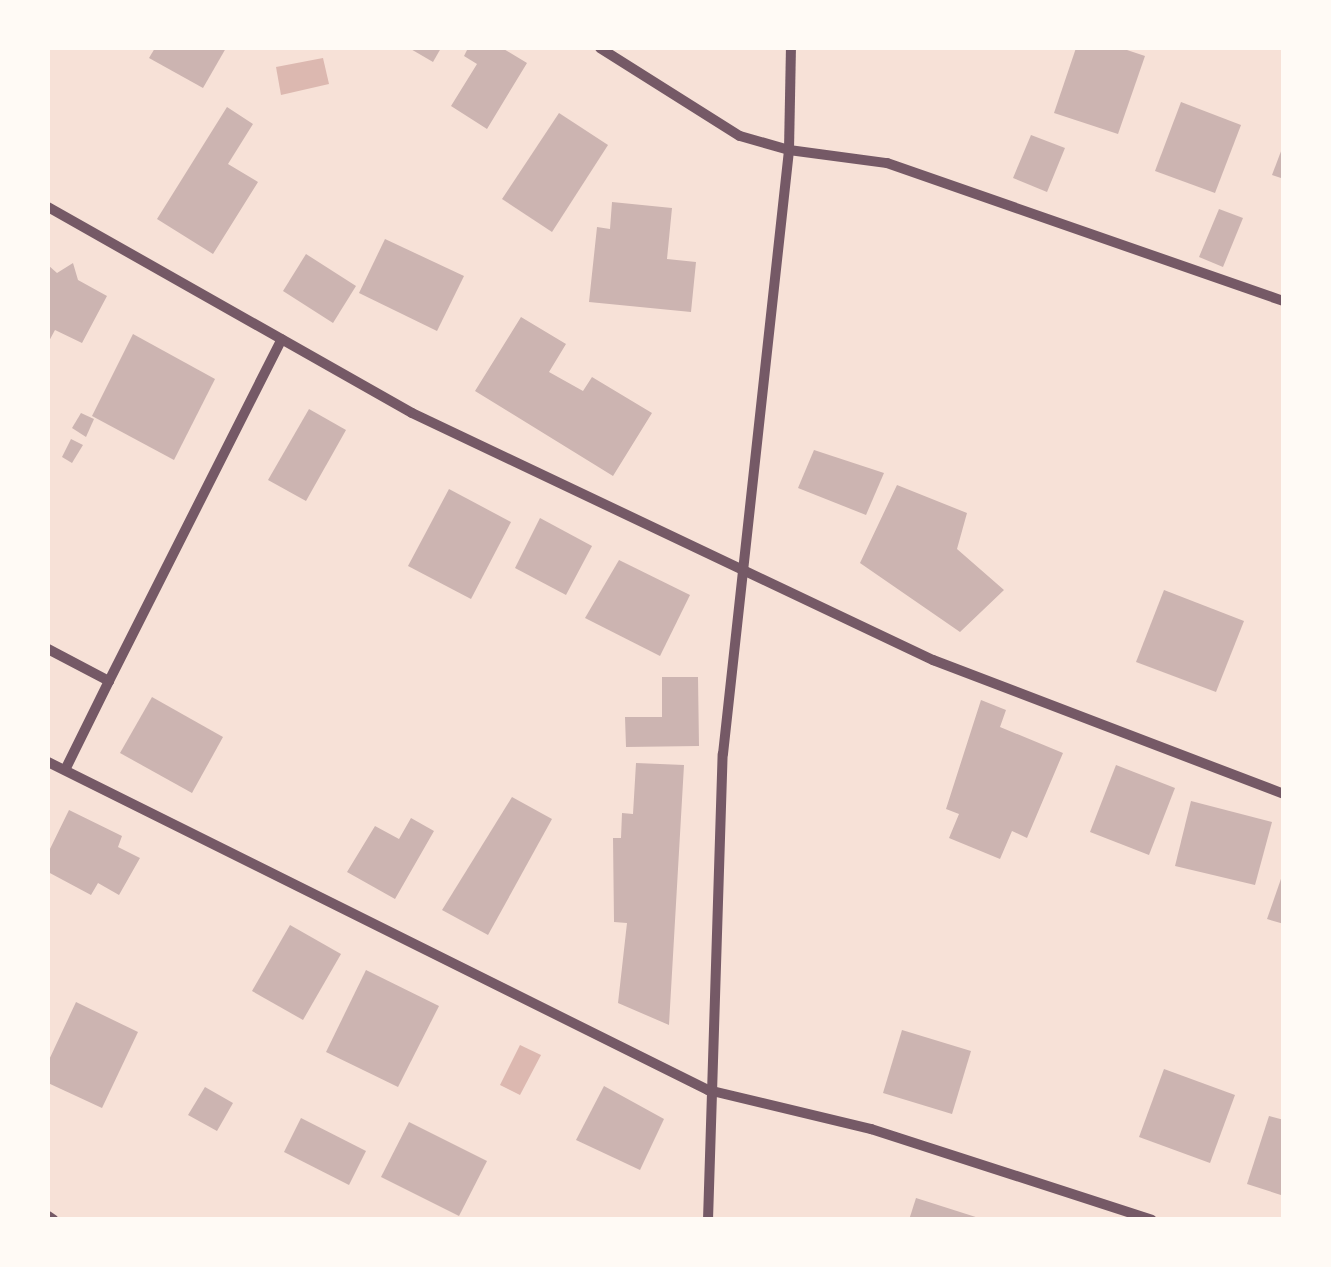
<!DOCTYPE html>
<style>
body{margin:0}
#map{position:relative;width:1331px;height:1267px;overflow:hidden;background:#f7e1d7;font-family:"Alegreya Sans",sans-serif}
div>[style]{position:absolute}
.water>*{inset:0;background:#dcb8b0}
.building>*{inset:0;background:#ccb4b1}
.minor>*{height:10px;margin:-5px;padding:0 5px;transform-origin:5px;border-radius:5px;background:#755966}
span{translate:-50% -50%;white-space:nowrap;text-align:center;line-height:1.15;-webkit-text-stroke:10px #fffaf5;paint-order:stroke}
.frame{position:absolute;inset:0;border:50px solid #fffaf5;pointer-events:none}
</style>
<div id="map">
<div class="water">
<div style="clip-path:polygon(323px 58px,329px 84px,281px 95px,276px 67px)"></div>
<div style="clip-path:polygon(520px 1045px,541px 1055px,520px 1095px,500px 1085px)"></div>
</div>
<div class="building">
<div style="clip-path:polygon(155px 48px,226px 48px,203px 88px,149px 58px)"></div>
<div style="clip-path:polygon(409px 48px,441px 48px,433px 62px)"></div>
<div style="clip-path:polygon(468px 48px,502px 48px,527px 63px,487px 129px,451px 106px,477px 64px,464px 56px)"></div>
<div style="clip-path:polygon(1076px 48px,1121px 48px,1145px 56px,1118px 134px,1054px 113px)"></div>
<div style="clip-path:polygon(1181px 102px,1241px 125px,1215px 193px,1155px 171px)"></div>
<div style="clip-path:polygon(227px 107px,253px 124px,228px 164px,258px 182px,213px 254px,157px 219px)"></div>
<div style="clip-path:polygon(559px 113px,608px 145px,552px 232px,502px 199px)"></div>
<div style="clip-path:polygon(1031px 135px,1065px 148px,1047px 192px,1013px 178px)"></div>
<div style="clip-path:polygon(1283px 146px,1284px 147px,1284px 179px,1272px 175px)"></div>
<div style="clip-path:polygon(612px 202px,672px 208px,667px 259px,696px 262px,691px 312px,589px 302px,597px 227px,610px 229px)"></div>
<div style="clip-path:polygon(1219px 209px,1243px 218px,1223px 267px,1199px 257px)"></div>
<div style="clip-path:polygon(385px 239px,464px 276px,437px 331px,359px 293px)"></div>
<div style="clip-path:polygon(306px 254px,356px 286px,333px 323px,283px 291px)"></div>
<div style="clip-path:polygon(73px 263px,78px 280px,107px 296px,82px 343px,55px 330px,48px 343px,48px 265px,57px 273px)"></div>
<div style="clip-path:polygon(521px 317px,566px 344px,549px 372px,583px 391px,592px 377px,652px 413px,613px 476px,475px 391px)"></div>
<div style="clip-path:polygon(133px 334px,215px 379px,174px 460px,92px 416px)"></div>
<div style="clip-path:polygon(309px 409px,346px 430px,306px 501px,268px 480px)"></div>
<div style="clip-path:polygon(81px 413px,94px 419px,86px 437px,72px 428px)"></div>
<div style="clip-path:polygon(71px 439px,83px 445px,72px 463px,62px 457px)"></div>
<div style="clip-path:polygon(814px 450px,884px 473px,866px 515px,798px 488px)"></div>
<div style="clip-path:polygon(897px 485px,967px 513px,957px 549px,1004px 590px,960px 632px,860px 563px)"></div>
<div style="clip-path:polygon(449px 489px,511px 522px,471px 599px,408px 566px)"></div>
<div style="clip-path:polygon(540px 518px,592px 546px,566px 595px,515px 568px)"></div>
<div style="clip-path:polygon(619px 560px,690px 595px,660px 656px,585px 618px)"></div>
<div style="clip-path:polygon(1164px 590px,1244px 621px,1216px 692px,1136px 662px)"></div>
<div style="clip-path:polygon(662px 677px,698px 677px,699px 746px,626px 747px,625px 717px,662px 717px)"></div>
<div style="clip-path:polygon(152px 697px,223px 737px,192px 793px,120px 753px)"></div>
<div style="clip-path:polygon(981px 700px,1006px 710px,1000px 727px,1063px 753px,1027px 838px,1012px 831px,1000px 859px,949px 838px,959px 814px,946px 809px)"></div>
<div style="clip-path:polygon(636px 763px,684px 765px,669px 1025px,618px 1003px,627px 923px,614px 922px,613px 838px,621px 838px,622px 813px,633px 814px)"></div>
<div style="clip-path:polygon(1116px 765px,1175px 788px,1149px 855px,1090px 832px)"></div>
<div style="clip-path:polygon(512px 797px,552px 819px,488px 935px,442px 910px)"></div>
<div style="clip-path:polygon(1191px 801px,1272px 822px,1255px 885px,1175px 866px)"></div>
<div style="clip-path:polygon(69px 810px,122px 836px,118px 847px,140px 858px,119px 895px,98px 883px,91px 895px,48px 872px,48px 853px)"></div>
<div style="clip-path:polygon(411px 818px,434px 831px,395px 899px,347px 872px,375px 826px,399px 839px)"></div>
<div style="clip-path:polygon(1283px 873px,1284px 873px,1284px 924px,1267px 919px)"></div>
<div style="clip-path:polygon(290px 925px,341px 954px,303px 1020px,252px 991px)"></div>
<div style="clip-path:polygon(366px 970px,439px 1006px,398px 1087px,326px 1052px)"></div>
<div style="clip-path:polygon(76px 1002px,138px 1032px,102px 1108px,48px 1083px,48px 1062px)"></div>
<div style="clip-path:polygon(902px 1030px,971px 1051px,952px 1114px,883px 1093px)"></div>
<div style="clip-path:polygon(1164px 1069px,1235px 1095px,1210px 1163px,1139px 1137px)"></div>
<div style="clip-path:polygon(604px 1086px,664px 1119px,640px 1170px,576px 1140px)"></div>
<div style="clip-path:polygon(205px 1087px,233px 1103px,217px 1131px,188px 1115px)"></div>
<div style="clip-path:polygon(1269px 1116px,1284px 1120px,1284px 1196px,1247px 1184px)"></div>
<div style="clip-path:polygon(301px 1118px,366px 1151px,349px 1185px,284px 1152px)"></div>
<div style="clip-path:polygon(409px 1122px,487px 1161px,459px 1216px,381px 1177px)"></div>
<div style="clip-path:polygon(916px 1198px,982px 1219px,982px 1220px,909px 1220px)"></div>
</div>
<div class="minor">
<div style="left:600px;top:48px;width:165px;rotate:32.2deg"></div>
<div style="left:740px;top:136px;width:51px;rotate:15.9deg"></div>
<div style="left:789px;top:150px;width:99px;rotate:7.6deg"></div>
<div style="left:887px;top:163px;width:420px;rotate:19.2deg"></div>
<div style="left:48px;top:207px;width:418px;rotate:29.5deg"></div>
<div style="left:412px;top:413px;width:577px;rotate:25.37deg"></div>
<div style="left:933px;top:660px;width:376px;rotate:20.9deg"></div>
<div style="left:48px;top:649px;width:69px;rotate:27.7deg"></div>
<div style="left:109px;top:681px;width:99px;rotate:116.3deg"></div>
<div style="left:109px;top:681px;width:383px;rotate:-63.2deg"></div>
<div style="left:48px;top:762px;width:737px;rotate:26.43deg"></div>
<div style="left:708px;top:1090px;width:168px;rotate:13.5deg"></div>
<div style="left:871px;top:1129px;width:295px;rotate:17.9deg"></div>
<div style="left:48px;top:1216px;width:7px;rotate:34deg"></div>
<div style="left:708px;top:1220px;width:466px;rotate:-88.2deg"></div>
<div style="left:723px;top:754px;width:608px;rotate:-83.76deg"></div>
<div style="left:789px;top:150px;width:102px;rotate:-88.9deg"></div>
</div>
<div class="frame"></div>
</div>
